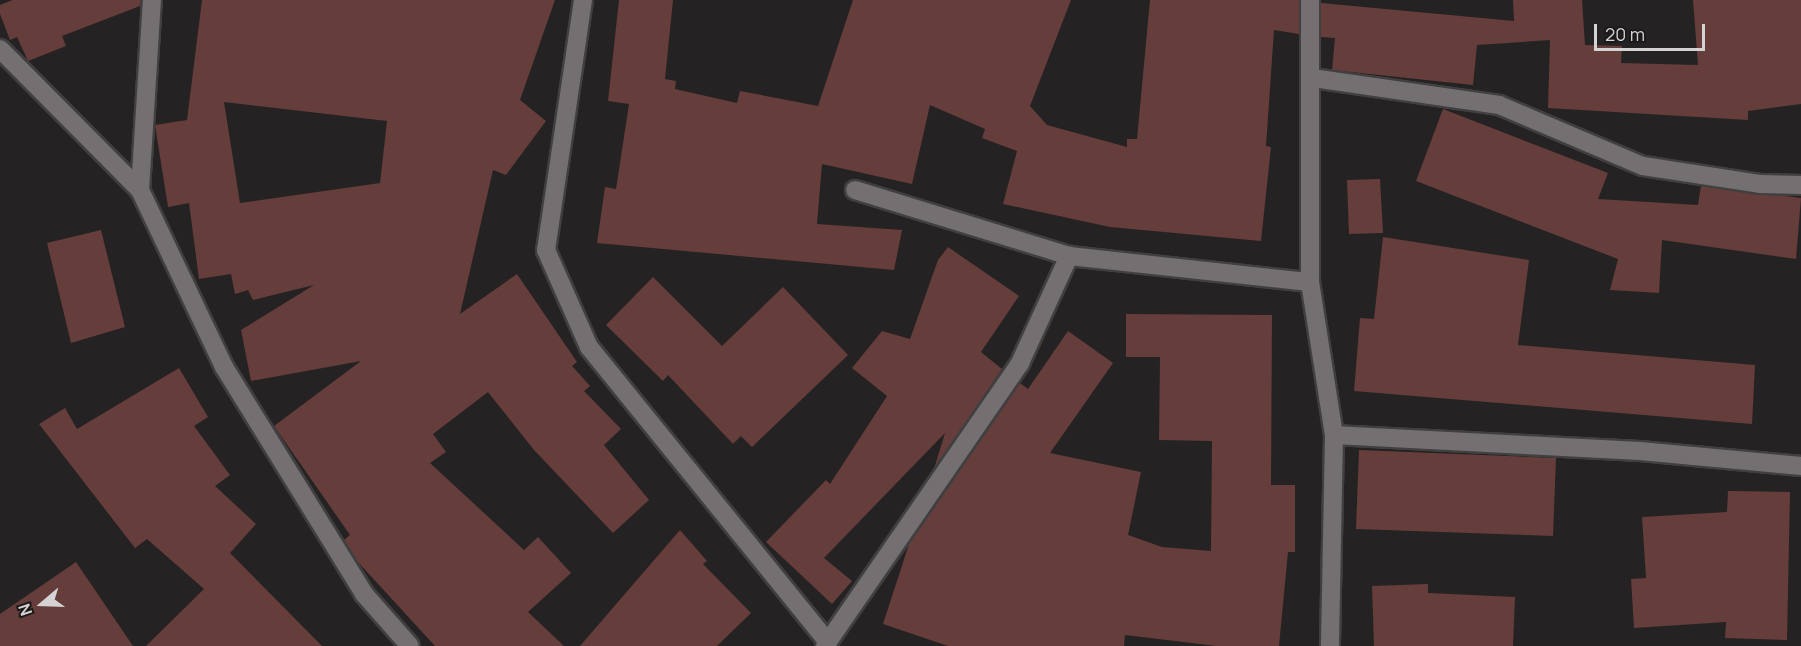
<!DOCTYPE html>
<style>
body{margin:0}
#map{position:relative;width:1801px;height:646px;overflow:hidden;background:#252223;font-family:Manrope,sans-serif}
div>[style]{position:absolute}
.building>*{inset:0;background:#653d3a}
.roads{filter:drop-shadow(2px 0 #413f40) drop-shadow(-2px 0 #413f40) drop-shadow(0 2px #413f40) drop-shadow(0 -2px #413f40)}
.street>*{height:18px;margin:-9px;padding:0 9px;transform-origin:9px;border-radius:9px;background:#747072}
span{translate:-50% -50%;white-space:nowrap;text-align:center;line-height:1.15;-webkit-text-stroke:4.5px #1c191a;paint-order:stroke}
.north{position:absolute;left:12px;top:574px;width:60px;height:60px;-webkit-text-stroke:4px #1c191a;paint-order:stroke;rotate:251deg;font-size:16px;font-weight:700;line-height:24px;text-align:center;color:#d4d2d3}
.north::after{content:'';display:block;margin:auto;width:21px;height:27px;background:#d4d2d3;clip-path:polygon(50% 0,100% 100%,50% 72%,0 100%)}
.scale{position:absolute;left:1594px;top:24px;width:111px;height:27px;box-sizing:border-box;border:3px solid #d4d2d3;border-top:0;padding-left:8px;font-size:18px;line-height:21px;white-space:nowrap;color:#d4d2d3;-webkit-text-stroke:4px #1c191a;paint-order:stroke}
</style>
<div id="map">
<div class="building">
<div style="clip-path:polygon(13px 0,141px 0,140px 6px,62px 36px,66px 46px,28px 61px,17px 37px,10px 40px,0 14px,0 5px)"></div>
<div style="clip-path:polygon(evenodd,202px 0,555px 0,520px 100px,546px 121px,506px 175px,493px 170px,460px 314px,517px 274px,577px 362px,572px 366px,590px 386px,584px 391px,621px 429px,604px 445px,649px 500px,613px 533px,534px 450px,488px 392px,433px 434px,446px 452px,430px 463px,524px 550px,538px 537px,571px 573px,528px 612px,564px 646px,435px 646px,357px 561px,344px 540px,350px 535px,274px 426px,361px 361px,251px 381px,241px 330px,314px 285px,253px 300px,248px 290px,235px 294px,231px 274px,199px 279px,189px 203px,168px 207px,155px 125px,187px 120px,202px 0,224px 102px,387px 121px,380px 183px,240px 203px,224px 102px)"></div>
<div style="clip-path:polygon(619px 0,673px 0,665px 79px,676px 81px,675px 89px,737px 103px,740px 91px,818px 106px,853px 0,1071px 0,1030px 106px,1047px 125px,1127px 147px,1127px 139px,1137px 139px,1150px 0,1299px 0,1299px 34px,1274px 30px,1266px 146px,1271px 147px,1261px 241px,1110px 227px,1003px 204px,1017px 151px,982px 138px,985px 129px,930px 105px,912px 184px,822px 164px,817px 224px,902px 230px,894px 270px,597px 243px,605px 187px,616px 189px,629px 104px,608px 101px)"></div>
<div style="clip-path:polygon(1513px 0,1582px 0,1585px 45px,1622px 46px,1621px 63px,1698px 65px,1693px 0,1801px 0,1801px 104px,1748px 111px,1748px 120px,1548px 108px,1550px 40px,1477px 45px,1473px 85px,1332px 70px,1335px 38px,1321px 37px,1321px 3px,1514px 21px)"></div>
<div style="clip-path:polygon(1443px 109px,1608px 173px,1598px 199px,1698px 205px,1701px 186px,1801px 198px,1796px 259px,1662px 240px,1659px 293px,1610px 290px,1618px 259px,1416px 181px)"></div>
<div style="clip-path:polygon(1380px 179px,1383px 233px,1349px 234px,1347px 180px)"></div>
<div style="clip-path:polygon(101px 230px,125px 327px,71px 343px,47px 243px)"></div>
<div style="clip-path:polygon(1383px 237px,1529px 260px,1518px 345px,1755px 365px,1752px 424px,1354px 391px,1360px 318px,1374px 319px)"></div>
<div style="clip-path:polygon(948px 247px,1019px 296px,981px 352px,1002px 369px,934px 469px,945px 433px,824px 558px,852px 581px,832px 604px,766px 542px,826px 480px,830px 484px,887px 396px,852px 368px,882px 331px,910px 339px,938px 260px)"></div>
<div style="clip-path:polygon(653px 277px,722px 346px,783px 287px,848px 355px,752px 447px,741px 436px,733px 444px,668px 375px,663px 381px,606px 325px)"></div>
<div style="clip-path:polygon(1126px 314px,1272px 315px,1271px 485px,1295px 485px,1295px 552px,1288px 552px,1279px 646px,1217px 646px,1125px 635px,1124px 646px,948px 646px,883px 624px,909px 544px,1020px 383px,1028px 389px,1068px 331px,1113px 363px,1050px 453px,1141px 472px,1128px 535px,1162px 547px,1211px 551px,1212px 441px,1159px 440px,1160px 357px,1126px 357px)"></div>
<div style="clip-path:polygon(179px 368px,208px 417px,194px 426px,230px 475px,215px 486px,256px 524px,230px 553px,322px 646px,146px 646px,204px 589px,147px 539px,135px 548px,39px 424px,65px 408px,77px 429px)"></div>
<div style="clip-path:polygon(1359px 450px,1556px 458px,1553px 536px,1356px 529px)"></div>
<div style="clip-path:polygon(1728px 491px,1790px 492px,1787px 640px,1725px 638px,1726px 622px,1634px 628px,1631px 579px,1646px 578px,1642px 517px,1727px 512px)"></div>
<div style="clip-path:polygon(680px 530px,707px 561px,703px 564px,751px 613px,717px 646px,580px 646px)"></div>
<div style="clip-path:polygon(76px 562px,133px 646px,0 646px,0 614px)"></div>
<div style="clip-path:polygon(1428px 584px,1428px 593px,1515px 597px,1513px 646px,1374px 646px,1372px 586px)"></div>
</div>
<div class="roads">
<div class="street">
<div style="left:583px;top:0;width:253px;rotate:98.4deg"></div>
<div style="left:546px;top:250px;width:106px;rotate:66.1deg"></div>
<div style="left:589px;top:347px;width:380px;rotate:51deg"></div>
<div style="left:1310px;top:0;width:282px;rotate:90deg"></div>
<div style="left:1310px;top:282px;width:155px;rotate:81.1deg"></div>
<div style="left:1334px;top:435px;width:211px;rotate:91.1deg"></div>
<div style="left:0;top:49px;width:199px;rotate:45.2deg"></div>
<div style="left:140px;top:190px;width:196px;rotate:64.6deg"></div>
<div style="left:224px;top:367px;width:267px;rotate:58.3deg"></div>
<div style="left:364px;top:594px;width:69px;rotate:48.5deg"></div>
<div style="left:1312px;top:78px;width:189px;rotate:8.2deg"></div>
<div style="left:1499px;top:105px;width:156px;rotate:23deg"></div>
<div style="left:1643px;top:166px;width:118px;rotate:8.7deg"></div>
<div style="left:1760px;top:184px;width:41px;rotate:1.4deg"></div>
<div style="left:140px;top:190px;width:190px;rotate:-86.4deg"></div>
<div style="left:855px;top:190px;width:224px;rotate:17.1deg"></div>
<div style="left:1334px;top:435px;width:306px;rotate:3deg"></div>
<div style="left:1640px;top:451px;width:162px;rotate:5.3deg"></div>
<div style="left:825px;top:646px;width:344px;rotate:-55.4deg"></div>
<div style="left:1020px;top:363px;width:118px;rotate:-65.4deg"></div>
<div style="left:1069px;top:256px;width:242px;rotate:6.2deg"></div>
</div>
</div>
<div class="north">N</div>
<div class="scale">20 m</div>
</div>
